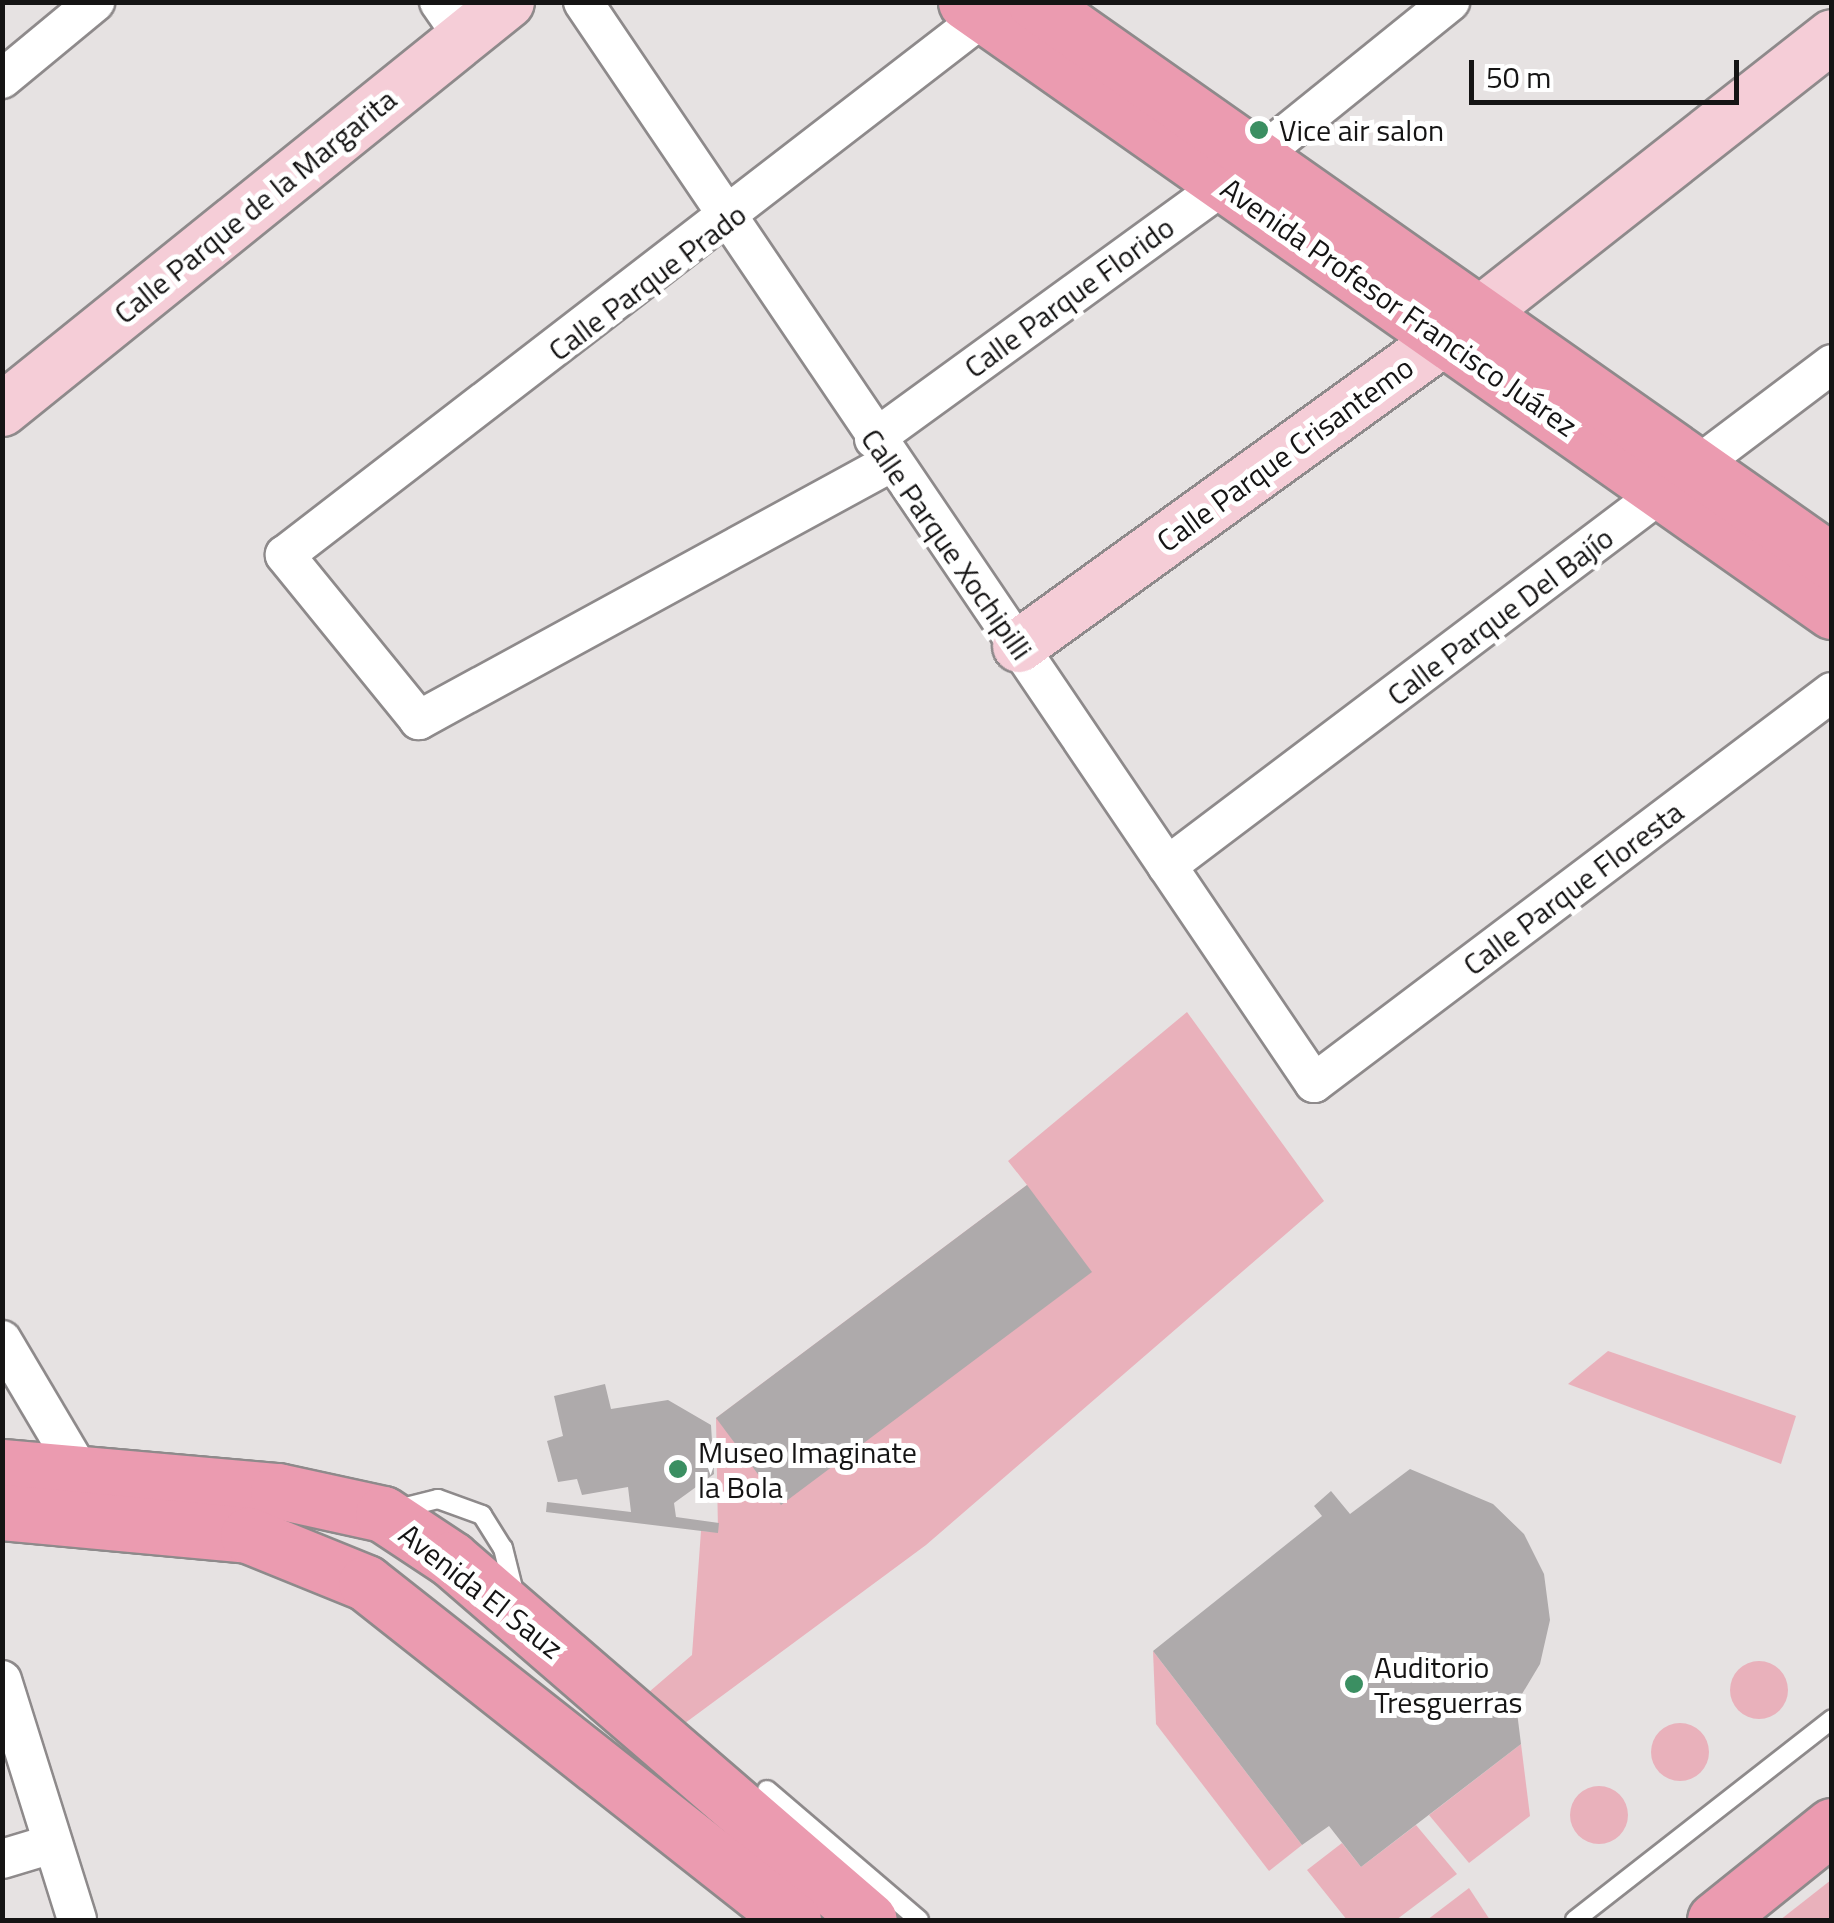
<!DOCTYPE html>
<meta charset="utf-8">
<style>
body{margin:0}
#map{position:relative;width:1834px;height:1923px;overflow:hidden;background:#e6e2e2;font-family:"Titillium Web",sans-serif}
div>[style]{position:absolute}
.green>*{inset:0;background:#e9b1bb}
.round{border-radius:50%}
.building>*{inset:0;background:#aeaaab}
.roads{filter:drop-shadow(2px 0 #8e8a8b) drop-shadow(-2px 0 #8e8a8b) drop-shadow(0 2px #8e8a8b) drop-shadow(0 -2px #8e8a8b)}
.service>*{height:18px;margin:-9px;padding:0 9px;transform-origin:9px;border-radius:9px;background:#fff}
.minor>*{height:38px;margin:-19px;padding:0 19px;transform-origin:19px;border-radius:19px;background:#fff}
.secondary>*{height:52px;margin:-26px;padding:0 26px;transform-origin:26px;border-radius:26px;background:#f5cdd7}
.primary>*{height:55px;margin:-27.5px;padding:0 27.5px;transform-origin:27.5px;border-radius:27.5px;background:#eb9bb0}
.dots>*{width:28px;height:28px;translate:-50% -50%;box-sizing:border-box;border:5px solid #fff;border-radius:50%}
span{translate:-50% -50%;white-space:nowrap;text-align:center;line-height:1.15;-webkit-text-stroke:10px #fff;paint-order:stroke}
.poi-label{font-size:30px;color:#151414}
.left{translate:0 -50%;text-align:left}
.street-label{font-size:30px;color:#151414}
.frame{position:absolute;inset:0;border:5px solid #151414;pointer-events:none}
.scale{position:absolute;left:1469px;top:60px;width:270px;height:45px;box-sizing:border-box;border:5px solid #151414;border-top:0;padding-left:12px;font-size:30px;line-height:35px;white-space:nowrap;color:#151414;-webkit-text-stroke:8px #fff;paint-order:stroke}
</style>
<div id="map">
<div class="green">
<div style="clip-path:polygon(1187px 1012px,1324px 1201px,926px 1545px,677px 1729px,642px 1698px,692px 1655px,701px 1531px,718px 1532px,716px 1418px,1027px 1185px,1008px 1161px)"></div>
<div style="clip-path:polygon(1608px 1351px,1796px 1416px,1781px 1464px,1568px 1384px)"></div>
<div style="clip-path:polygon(1153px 1651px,1302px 1845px,1269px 1871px,1156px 1724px)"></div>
<div class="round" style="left:1730px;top:1661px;width:58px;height:58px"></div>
<div class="round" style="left:1651px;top:1723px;width:58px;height:58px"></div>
<div style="clip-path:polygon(1521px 1744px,1530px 1816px,1469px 1863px,1429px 1815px)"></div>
<div class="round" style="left:1570px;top:1786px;width:58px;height:58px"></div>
<div style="clip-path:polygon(1416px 1825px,1457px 1874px,1396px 1920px,1347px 1920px,1307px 1870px,1342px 1843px,1361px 1867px)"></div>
<div style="clip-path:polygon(1831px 1880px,1831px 1920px,1780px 1920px)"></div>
<div style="clip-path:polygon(1469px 1888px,1490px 1920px,1427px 1920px)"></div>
</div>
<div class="building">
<div style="clip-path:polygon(1027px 1185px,1092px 1272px,781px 1505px,716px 1418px)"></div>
<div style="clip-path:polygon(605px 1384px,611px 1409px,668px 1400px,711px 1425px,714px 1474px,674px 1503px,676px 1517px,719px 1523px,718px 1533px,546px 1512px,547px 1502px,631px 1512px,628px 1487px,582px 1495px,577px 1479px,558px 1482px,547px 1441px,563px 1436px,554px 1396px)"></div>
<div style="clip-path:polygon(1410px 1469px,1493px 1504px,1524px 1534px,1544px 1574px,1550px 1620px,1540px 1664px,1516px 1704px,1521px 1744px,1361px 1867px,1329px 1826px,1302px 1845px,1153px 1651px,1322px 1516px,1314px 1506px,1331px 1491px,1350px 1514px)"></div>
</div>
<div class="roads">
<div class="service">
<div style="left:398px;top:1509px;width:41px;rotate:-14deg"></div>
<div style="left:438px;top:1499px;width:47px;rotate:20deg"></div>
<div style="left:482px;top:1515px;width:39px;rotate:58deg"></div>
<div style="left:503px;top:1548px;width:49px;rotate:76deg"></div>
<div style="left:767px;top:1790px;width:200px;rotate:40.5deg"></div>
<div style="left:1575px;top:1920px;width:326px;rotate:-38deg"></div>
</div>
<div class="minor">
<div style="left:439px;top:2px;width:44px;rotate:55.2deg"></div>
<div style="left:583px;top:2px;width:1305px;rotate:55.93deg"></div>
<div style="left:1314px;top:1083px;width:649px;rotate:-37.05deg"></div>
<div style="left:2px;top:79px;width:121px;rotate:-39.6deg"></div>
<div style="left:874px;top:439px;width:432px;rotate:-36deg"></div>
<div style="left:1223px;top:185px;width:292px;rotate:-38.9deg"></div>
<div style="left:890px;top:463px;width:537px;rotate:151.38deg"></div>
<div style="left:419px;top:720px;width:213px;rotate:-129.1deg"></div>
<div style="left:285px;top:555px;width:903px;rotate:-37.62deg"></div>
<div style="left:1167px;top:866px;width:833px;rotate:-37.05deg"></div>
<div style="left:2px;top:1340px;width:173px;rotate:59.4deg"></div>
<div style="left:2px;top:1680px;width:251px;rotate:72.6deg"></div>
<div style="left:2px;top:1859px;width:52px;rotate:-16.7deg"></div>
</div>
<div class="secondary">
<div style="left:2px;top:410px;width:650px;rotate:-38.88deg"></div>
<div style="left:1019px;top:646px;width:567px;rotate:-35.82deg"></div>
<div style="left:1479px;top:314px;width:449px;rotate:-38.2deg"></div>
</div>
<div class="primary">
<div style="left:966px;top:2px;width:1059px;rotate:35.12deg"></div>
<div style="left:1035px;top:2px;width:974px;rotate:35.09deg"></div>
<div style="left:2px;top:1467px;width:277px;rotate:5deg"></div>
<div style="left:278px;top:1491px;width:107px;rotate:12.4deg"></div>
<div style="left:383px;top:1514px;width:82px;rotate:33.5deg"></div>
<div style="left:451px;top:1559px;width:552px;rotate:40.82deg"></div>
<div style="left:2px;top:1512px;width:247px;rotate:5.3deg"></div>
<div style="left:248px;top:1535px;width:127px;rotate:22.1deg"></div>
<div style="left:366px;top:1583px;width:544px;rotate:38.28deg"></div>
<div style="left:1715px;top:1920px;width:150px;rotate:-38.8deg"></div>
</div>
</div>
<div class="dots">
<div style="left:1259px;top:130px;background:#3b8f62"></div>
<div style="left:678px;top:1469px;background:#3b8f62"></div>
<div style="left:1354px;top:1684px;background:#3b8f62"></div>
</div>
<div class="poi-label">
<span class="left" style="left:1279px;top:130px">Vice air salon</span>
<span class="left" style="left:698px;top:1469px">Museo Imaginate<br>la Bola</span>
<span class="left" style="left:1374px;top:1684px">Auditorio<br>Tresguerras</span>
</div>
<div class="street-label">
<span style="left:255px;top:206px;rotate:-39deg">Calle Parque de la Margarita</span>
<span style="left:647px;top:282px;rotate:-37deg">Calle Parque Prado</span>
<span style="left:1069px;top:297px;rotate:-36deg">Calle Parque Florido</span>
<span style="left:1399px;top:307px;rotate:35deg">Avenida Profesor Francisco Juárez</span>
<span style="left:1285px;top:454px;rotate:-36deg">Calle Parque Crisantemo</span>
<span style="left:947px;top:544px;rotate:55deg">Calle Parque Xochipilli</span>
<span style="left:1500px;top:616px;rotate:-37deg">Calle Parque Del Bajío</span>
<span style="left:1573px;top:888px;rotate:-37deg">Calle Parque Floresta</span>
<span style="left:481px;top:1591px;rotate:38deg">Avenida El Sauz</span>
</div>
<div class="frame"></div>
<div class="scale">50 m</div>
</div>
